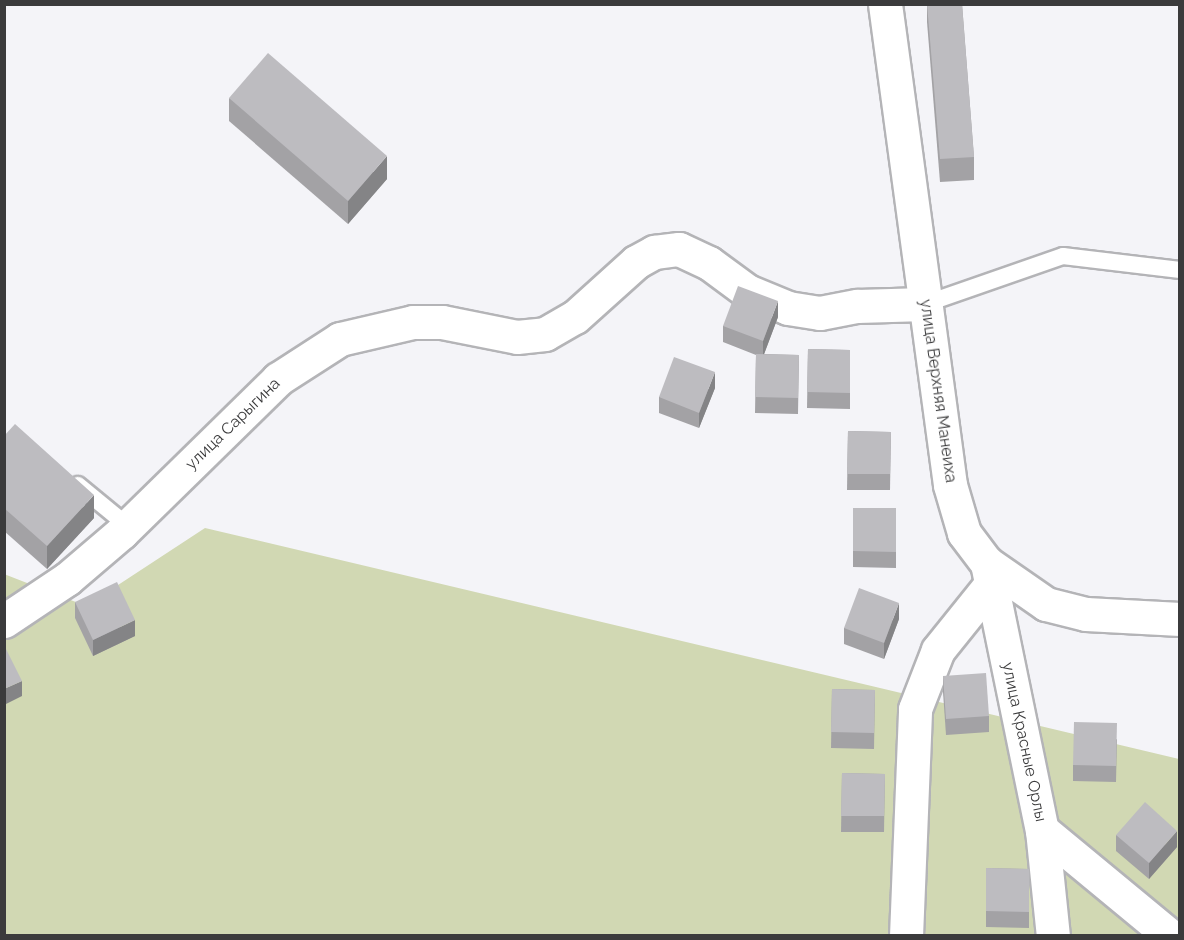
<!DOCTYPE html>
<meta charset="utf-8">
<style>
body{margin:0}
#map{position:relative;width:1184px;height:940px;overflow:hidden;background:#f4f4f8;font-family:Raleway,sans-serif}
div>[style]{position:absolute}
.green>*{inset:0;background:#d1d8b3}
.roads{filter:drop-shadow(2px 0 #b4b4b7) drop-shadow(-2px 0 #b4b4b7) drop-shadow(0 2px #b4b4b7) drop-shadow(0 -2px #b4b4b7)}
.lane>*{height:16px;margin:-8px;padding:0 8px;transform-origin:8px;border-radius:8px;background:#fff}
.street>*{height:33px;margin:-16.5px;padding:0 16.5px;transform-origin:16.5px;border-radius:16.5px;background:#fff}
.secondary>*{height:33px;margin:-16.5px;padding:0 16.5px;transform-origin:16.5px;border-radius:16.5px;background:#fff}
.wall>*{inset:0;background:#a3a2a5}
.shaded-wall>*{inset:0;background:#848486}
.building>*{inset:0;background:#bdbcc0}
span{translate:-50% -50%;white-space:nowrap;text-align:center;line-height:1.15;-webkit-text-stroke:4.5px #fff;paint-order:stroke}
.street-label{font-size:16px;color:#3b3b3c}
.frame{position:absolute;inset:0;border:6px solid #3b3b3c;pointer-events:none}
</style>
<div id="map">
<div class="green">
<div style="clip-path:polygon(205px 528px,1179px 759px,1179px 935px,5px 935px,4px 574px,86px 606px)"></div>
</div>
<div class="roads">
<div class="lane">
<div style="left:925px;top:304px;width:146px;rotate:-19.2deg"></div>
<div style="left:1063px;top:256px;width:118px;rotate:6.8deg"></div>
<div style="left:78px;top:485px;width:65px;rotate:39.4deg"></div>
</div>
<div class="street">
<div style="left:987px;top:563px;width:273px;rotate:78.4deg"></div>
<div style="left:1042px;top:830px;width:166px;rotate:39.6deg"></div>
<div style="left:4px;top:621px;width:76px;rotate:-33.7deg"></div>
<div style="left:67px;top:579px;width:72px;rotate:-40.5deg"></div>
<div style="left:122px;top:532px;width:219px;rotate:-44.4deg"></div>
<div style="left:278px;top:379px;width:74px;rotate:-32.8deg"></div>
<div style="left:340px;top:339px;width:75px;rotate:-13.1deg"></div>
<div style="left:413px;top:322px;width:29px"></div>
<div style="left:442px;top:322px;width:76px;rotate:11.3deg"></div>
<div style="left:517px;top:337px;width:28px;rotate:-6deg"></div>
<div style="left:545px;top:334px;width:34px;rotate:-30deg"></div>
<div style="left:575px;top:317px;width:82px;rotate:-42deg"></div>
<div style="left:636px;top:262px;width:21px;rotate:-29deg"></div>
<div style="left:654px;top:252px;width:25px;rotate:-7deg"></div>
<div style="left:679px;top:249px;width:33px;rotate:25deg"></div>
<div style="left:709px;top:263px;width:47px;rotate:36.4deg"></div>
<div style="left:747px;top:291px;width:44px;rotate:22.5deg"></div>
<div style="left:788px;top:308px;width:32px;rotate:9deg"></div>
<div style="left:820px;top:313px;width:38px;rotate:-11deg"></div>
<div style="left:857px;top:306px;width:68px;rotate:-1.7deg"></div>
<div style="left:1042px;top:830px;width:107px;rotate:84.1deg"></div>
<div style="left:906px;top:936px;width:227px;rotate:-87.7deg"></div>
<div style="left:915px;top:709px;width:63px;rotate:-68.7deg"></div>
<div style="left:938px;top:650px;width:85px;rotate:-51.2deg"></div>
</div>
<div class="secondary">
<div style="left:885px;top:4px;width:485px;rotate:82.3deg"></div>
<div style="left:950px;top:485px;width:50px;rotate:73.7deg"></div>
<div style="left:964px;top:533px;width:38px;rotate:53deg"></div>
<div style="left:987px;top:563px;width:72px;rotate:34.8deg"></div>
<div style="left:1046px;top:604px;width:41px;rotate:14deg"></div>
<div style="left:1086px;top:614px;width:94px;rotate:3deg"></div>
</div>
</div>
<div class="wall">
<div style="clip-path:polygon(927px 4px,962px 4px,974px 157px,974px 180px,940px 182px,927px 22px)"></div>
<div style="clip-path:polygon(229px 98px,387px 179px,348px 224px,229px 121px)"></div>
<div style="clip-path:polygon(778px 317px,764px 354px,799px 355px,798px 414px,755px 413px,756px 355px,723px 342px,723px 326px)"></div>
<div style="clip-path:polygon(808px 349px,850px 350px,850px 409px,807px 408px)"></div>
<div style="clip-path:polygon(715px 388px,699px 428px,659px 413px,659px 397px)"></div>
<div style="clip-path:polygon(848px 431px,891px 432px,890px 490px,847px 490px)"></div>
<div style="clip-path:polygon(4px 436px,94px 518px,47px 569px,4px 531px)"></div>
<div style="clip-path:polygon(853px 508px,896px 508px,896px 568px,853px 567px)"></div>
<div style="clip-path:polygon(75px 602px,135px 636px,93px 656px,75px 618px)"></div>
<div style="clip-path:polygon(899px 619px,884px 659px,844px 644px,844px 628px)"></div>
<div style="clip-path:polygon(943px 676px,989px 716px,989px 732px,946px 735px,943px 692px)"></div>
<div style="clip-path:polygon(832px 689px,875px 690px,874px 749px,831px 748px)"></div>
<div style="clip-path:polygon(1117px 739px,1116px 782px,1073px 781px,1073px 765px)"></div>
<div style="clip-path:polygon(842px 773px,885px 774px,884px 832px,841px 832px)"></div>
<div style="clip-path:polygon(1116px 835px,1177px 847px,1149px 879px,1116px 851px)"></div>
<div style="clip-path:polygon(986px 868px,1029px 869px,1029px 928px,986px 927px)"></div>
</div>
<div class="shaded-wall">
<div style="clip-path:polygon(387px 156px,387px 179px,348px 224px,348px 201px)"></div>
<div style="clip-path:polygon(778px 301px,778px 317px,763px 357px,763px 341px)"></div>
<div style="clip-path:polygon(715px 372px,715px 388px,699px 428px,699px 413px)"></div>
<div style="clip-path:polygon(94px 495px,94px 518px,47px 569px,47px 546px)"></div>
<div style="clip-path:polygon(899px 603px,899px 619px,884px 659px,884px 643px)"></div>
<div style="clip-path:polygon(135px 620px,135px 636px,93px 656px,93px 640px)"></div>
<div style="clip-path:polygon(22px 681px,22px 696px,4px 705px,4px 689px)"></div>
<div style="clip-path:polygon(1177px 831px,1177px 847px,1149px 879px,1149px 863px)"></div>
</div>
<div class="building">
<div style="clip-path:polygon(927px 4px,962px 4px,974px 157px,940px 159px)"></div>
<div style="clip-path:polygon(268px 53px,387px 156px,348px 201px,229px 98px)"></div>
<div style="clip-path:polygon(738px 286px,778px 301px,763px 341px,723px 326px)"></div>
<div style="clip-path:polygon(808px 349px,850px 350px,850px 393px,807px 392px)"></div>
<div style="clip-path:polygon(756px 354px,799px 355px,798px 398px,755px 397px)"></div>
<div style="clip-path:polygon(674px 357px,715px 372px,699px 413px,659px 397px)"></div>
<div style="clip-path:polygon(15px 424px,94px 495px,47px 546px,4px 508px,4px 436px)"></div>
<div style="clip-path:polygon(848px 431px,891px 432px,890px 474px,847px 474px)"></div>
<div style="clip-path:polygon(853px 508px,896px 508px,896px 552px,853px 551px)"></div>
<div style="clip-path:polygon(117px 582px,135px 620px,93px 640px,75px 602px)"></div>
<div style="clip-path:polygon(859px 588px,899px 603px,884px 643px,844px 628px)"></div>
<div style="clip-path:polygon(4px 645px,22px 681px,4px 689px)"></div>
<div style="clip-path:polygon(986px 673px,989px 716px,946px 719px,943px 676px)"></div>
<div style="clip-path:polygon(832px 689px,875px 690px,874px 733px,831px 732px)"></div>
<div style="clip-path:polygon(1074px 722px,1117px 723px,1116px 766px,1073px 765px)"></div>
<div style="clip-path:polygon(842px 773px,885px 774px,884px 816px,841px 816px)"></div>
<div style="clip-path:polygon(1145px 802px,1177px 831px,1149px 863px,1116px 835px)"></div>
<div style="clip-path:polygon(986px 868px,1029px 869px,1029px 912px,986px 911px)"></div>
</div>
<div class="street-label">
<span style="left:938px;top:391px;rotate:82deg">улица Верхняя Манеиха</span>
<span style="left:233px;top:424px;rotate:-44deg">улица Сарыгина</span>
<span style="left:1024px;top:742px;rotate:78deg">улица Красные Орлы</span>
</div>
<div class="frame"></div>
</div>
